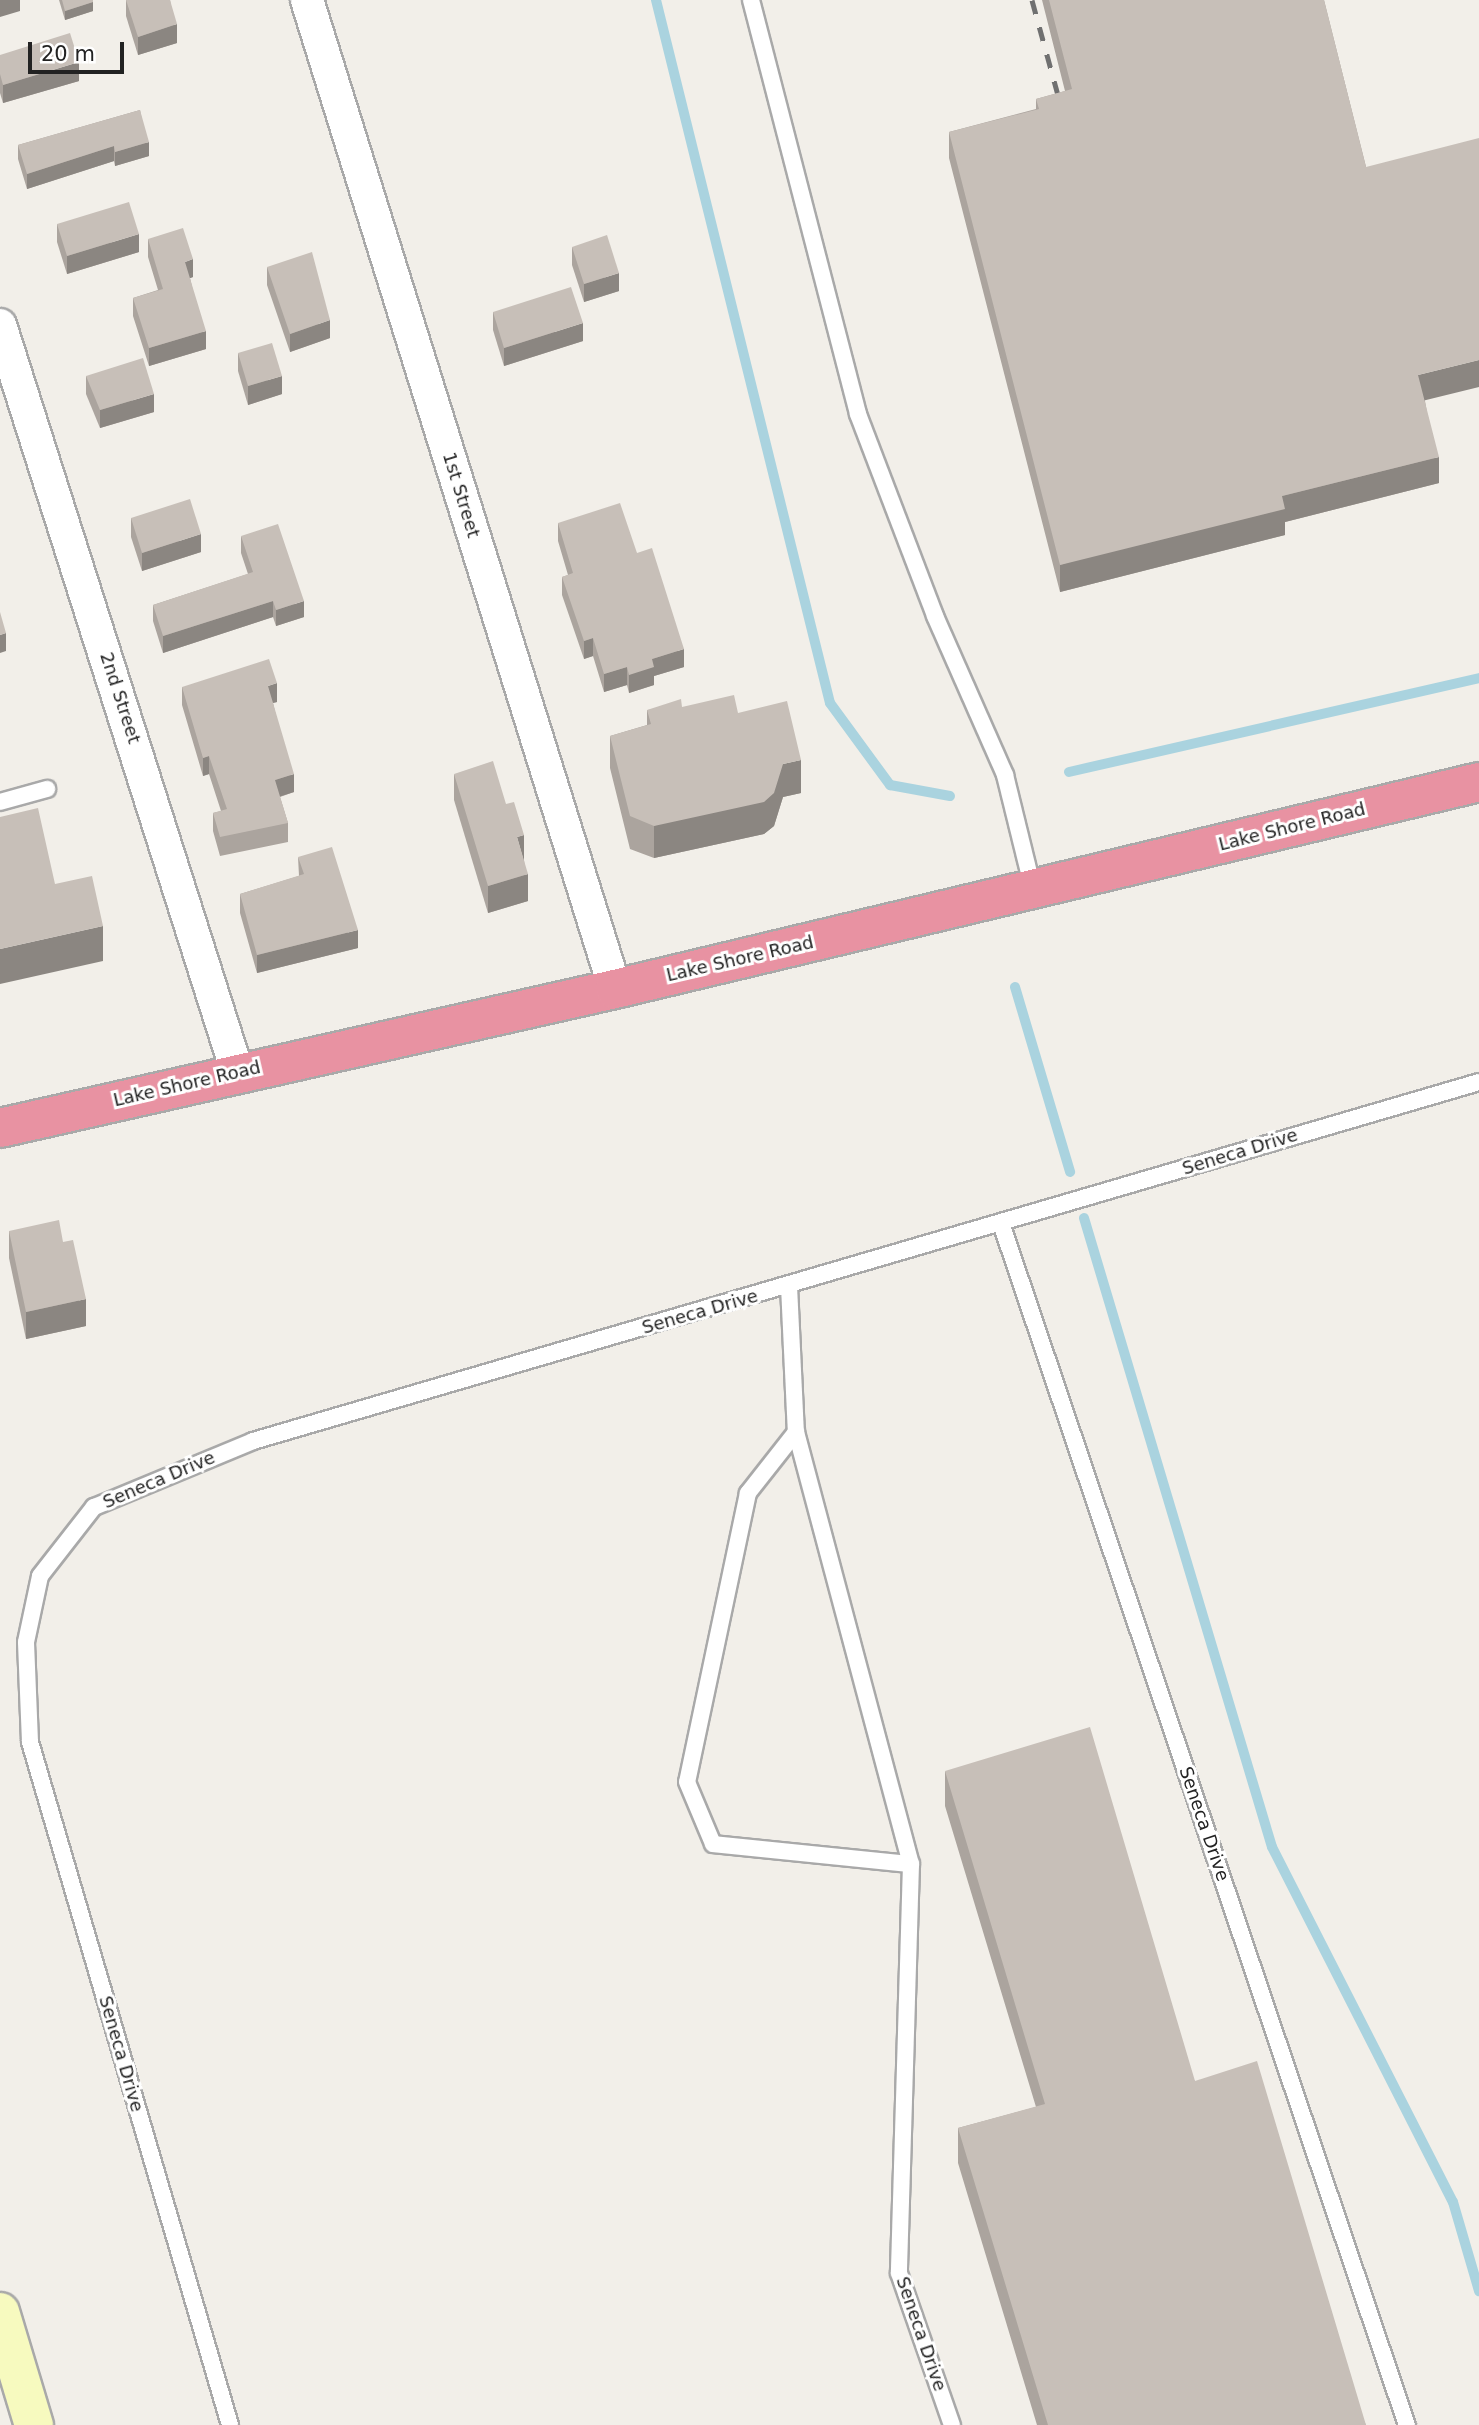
<!DOCTYPE html>
<style>
body{margin:0}
#map{position:relative;width:1479px;height:2425px;overflow:hidden;background:#f2efe9;font-family:"DejaVu Sans",sans-serif}
div>[style]{position:absolute}
.stream>*{height:10px;margin:-5px;padding:0 5px;transform-origin:5px;border-radius:5px;background:#aad3df}
.roads{filter:drop-shadow(2px 0 #a9a9a9) drop-shadow(-2px 0 #a9a9a9) drop-shadow(0 2px #a9a9a9) drop-shadow(0 -2px #a9a9a9)}
.lane>*{height:16px;margin:-8px;padding:0 8px;transform-origin:8px;border-radius:8px;background:#fff}
.street>*{height:32px;margin:-16px;padding:0 16px;transform-origin:16px;border-radius:16px;background:#fff}
.secondary>*{height:38px;margin:-19px;padding:0 19px;transform-origin:19px;border-radius:19px;background:#f7fabf}
.highway>*{height:38px;margin:-19px;padding:0 19px;transform-origin:19px;border-radius:19px;background:#e892a2}
.rail>*{height:5px;margin-top:-2.5px;transform-origin:0;background:repeating-linear-gradient(90deg,#707070 0 14px,transparent 0 28px)}
.wall>*{inset:0;background:#aba49e}
.shaded-wall>*{inset:0;background:#8b8681}
.building>*{inset:0;background:#c7bfb8}
span{translate:-50% -50%;white-space:nowrap;text-align:center;line-height:1.15;-webkit-text-stroke:6px #fff;paint-order:stroke}
.street-label{font-size:18px;color:#222}
.scale{position:absolute;left:28px;top:42px;width:96px;height:32px;box-sizing:border-box;border:4px solid #222;border-top:0;padding-left:9px;font-size:21px;line-height:24px;white-space:nowrap;color:#222;-webkit-text-stroke:5px #fff;paint-order:stroke}
</style>
<div id="map">
<div class="stream">
<div style="left:656px;top:0;width:724px;rotate:76.1deg"></div>
<div style="left:830px;top:703px;width:102px;rotate:53.8deg"></div>
<div style="left:890px;top:785px;width:61px;rotate:10.4deg"></div>
<div style="left:1069px;top:772px;width:421px;rotate:-12.9deg"></div>
<div style="left:1015px;top:987px;width:193px;rotate:73.4deg"></div>
<div style="left:1084px;top:1218px;width:656px;rotate:73.36deg"></div>
<div style="left:1272px;top:1847px;width:398px;rotate:63deg"></div>
<div style="left:1453px;top:2202px;width:93px;rotate:73.7deg"></div>
</div>
<div class="roads">
<div class="lane">
<div style="left:751px;top:0;width:428px;rotate:75.5deg"></div>
<div style="left:858px;top:414px;width:216px;rotate:69.1deg"></div>
<div style="left:935px;top:616px;width:174px;rotate:66.2deg"></div>
<div style="left:1005px;top:775px;width:117px;rotate:76.2deg"></div>
<div style="left:0;top:802px;width:49px;rotate:-15.5deg"></div>
<div style="left:1001px;top:1223px;width:1269px;rotate:71.34deg"></div>
<div style="left:789px;top:1286px;width:146px;rotate:87.3deg"></div>
<div style="left:796px;top:1432px;width:447px;rotate:75.1deg"></div>
<div style="left:911px;top:1864px;width:409px;rotate:91.7deg"></div>
<div style="left:899px;top:2273px;width:161px;rotate:70.8deg"></div>
<div style="left:796px;top:1432px;width:78px;rotate:128.2deg"></div>
<div style="left:748px;top:1493px;width:295px;rotate:101.9deg"></div>
<div style="left:687px;top:1782px;width:67px;rotate:67.2deg"></div>
<div style="left:713px;top:1844px;width:199px;rotate:5.8deg"></div>
<div style="left:230px;top:2425px;width:712px;rotate:-106.32deg"></div>
<div style="left:30px;top:1742px;width:100px;rotate:-92.3deg"></div>
<div style="left:26px;top:1642px;width:67px;rotate:-78deg"></div>
<div style="left:40px;top:1576px;width:88px;rotate:-52deg"></div>
<div style="left:94px;top:1507px;width:172px;rotate:-22.5deg"></div>
<div style="left:253px;top:1441px;width:1277px;rotate:-16.32deg"></div>
</div>
<div class="street">
<div style="left:307px;top:0;width:1036px;rotate:72.7deg"></div>
<div style="left:0;top:325px;width:783px;rotate:72.38deg"></div>
</div>
<div class="secondary">
<div style="left:0;top:2312px;width:118px;rotate:73.3deg"></div>
</div>
<div class="highway">
<div style="left:0;top:1128px;width:631px;rotate:-12.74deg"></div>
<div style="left:615px;top:989px;width:888px;rotate:-13.47deg"></div>
</div>
</div>
<div class="rail">
<div style="left:1032px;top:0;width:114px;rotate:74.7deg"></div>
</div>
<div class="wall">
<div style="clip-path:polygon(59px 0,93px 0,93px 11px,65px 20px)"></div>
<div style="clip-path:polygon(126px 0,170px 0,177px 43px,138px 55px,126px 16px)"></div>
<div style="clip-path:polygon(1042px 0,1324px 0,1425px 401px,1439px 483px,1285px 522px,1285px 535px,1060px 592px,949px 158px,949px 132px,1036px 109px,1036px 99px,1065px 91px)"></div>
<div style="clip-path:polygon(0 55px,79px 81px,3px 103px,0 93px)"></div>
<div style="clip-path:polygon(140px 110px,149px 156px,115px 166px,114px 161px,27px 189px,18px 159px,18px 145px)"></div>
<div style="clip-path:polygon(57px 224px,139px 252px,67px 274px,57px 242px)"></div>
<div style="clip-path:polygon(148px 239px,193px 277px,190px 278px,206px 349px,149px 366px,133px 316px,133px 298px,158px 290px,148px 257px)"></div>
<div style="clip-path:polygon(572px 247px,619px 291px,584px 302px,572px 265px)"></div>
<div style="clip-path:polygon(267px 267px,330px 338px,290px 352px,267px 285px)"></div>
<div style="clip-path:polygon(493px 312px,583px 341px,504px 366px,493px 330px)"></div>
<div style="clip-path:polygon(238px 353px,282px 394px,248px 405px,238px 371px)"></div>
<div style="clip-path:polygon(86px 376px,154px 412px,100px 428px,86px 394px)"></div>
<div style="clip-path:polygon(131px 518px,201px 552px,142px 571px,131px 537px)"></div>
<div style="clip-path:polygon(558px 523px,637px 553px,684px 667px,654px 676px,654px 685px,629px 693px,627px 685px,604px 692px,593px 656px,584px 659px,562px 595px,562px 577px,568px 575px,558px 541px)"></div>
<div style="clip-path:polygon(241px 536px,304px 617px,276px 626px,273px 617px,163px 653px,153px 621px,153px 605px,248px 574px,241px 553px)"></div>
<div style="clip-path:polygon(182px 687px,277px 702px,273px 703px,294px 792px,280px 797px,288px 823px,288px 842px,220px 856px,213px 831px,213px 813px,221px 811px,209px 774px,203px 776px,182px 705px)"></div>
<div style="clip-path:polygon(682px 707px,738px 713px,801px 793px,783px 797px,774px 826px,764px 834px,654px 858px,630px 849px,610px 768px,610px 736px,647px 725px,647px 710px)"></div>
<div style="clip-path:polygon(454px 774px,524px 860px,528px 901px,488px 913px,454px 800px)"></div>
<div style="clip-path:polygon(298px 857px,358px 948px,257px 973px,240px 913px,240px 894px,299px 876px)"></div>
<div style="clip-path:polygon(9px 1231px,63px 1242px,86px 1326px,26px 1339px,9px 1258px)"></div>
<div style="clip-path:polygon(945px 1771px,1195px 2081px,1366px 2425px,1037px 2425px,958px 2163px,958px 2128px,1036px 2107px,945px 1806px)"></div>
</div>
<div class="shaded-wall">
<div style="clip-path:polygon(0 0,20px 0,20px 11px,0 17px)"></div>
<div style="clip-path:polygon(93px 2px,93px 11px,65px 20px,65px 11px)"></div>
<div style="clip-path:polygon(177px 24px,177px 43px,138px 55px,138px 37px)"></div>
<div style="clip-path:polygon(79px 62px,79px 81px,3px 103px,3px 85px)"></div>
<div style="clip-path:polygon(149px 142px,149px 156px,115px 166px,115px 152px)"></div>
<div style="clip-path:polygon(114px 146px,114px 161px,27px 189px,27px 174px)"></div>
<div style="clip-path:polygon(139px 234px,139px 252px,67px 274px,67px 256px)"></div>
<div style="clip-path:polygon(193px 259px,193px 277px,185px 280px,185px 262px)"></div>
<div style="clip-path:polygon(619px 273px,619px 291px,584px 302px,584px 284px)"></div>
<div style="clip-path:polygon(330px 320px,330px 338px,290px 352px,290px 334px)"></div>
<div style="clip-path:polygon(583px 323px,583px 341px,504px 366px,504px 348px)"></div>
<div style="clip-path:polygon(206px 331px,206px 349px,149px 366px,149px 348px)"></div>
<div style="clip-path:polygon(1479px 360px,1479px 387px,1418px 402px,1418px 375px)"></div>
<div style="clip-path:polygon(282px 376px,282px 394px,248px 405px,248px 386px)"></div>
<div style="clip-path:polygon(154px 394px,154px 412px,100px 428px,100px 410px)"></div>
<div style="clip-path:polygon(1439px 457px,1439px 483px,1285px 522px,1285px 535px,1060px 592px,1060px 565px,1282px 496px)"></div>
<div style="clip-path:polygon(201px 534px,201px 552px,142px 571px,142px 553px)"></div>
<div style="clip-path:polygon(273px 601px,273px 617px,163px 653px,163px 636px)"></div>
<div style="clip-path:polygon(304px 601px,304px 617px,276px 626px,276px 610px)"></div>
<div style="clip-path:polygon(6px 633px,6px 651px,0 653px,0 635px)"></div>
<div style="clip-path:polygon(593px 638px,593px 656px,584px 659px,584px 641px)"></div>
<div style="clip-path:polygon(684px 649px,684px 667px,654px 676px,654px 685px,629px 693px,629px 675px,652px 659px)"></div>
<div style="clip-path:polygon(627px 667px,627px 685px,604px 692px,604px 674px)"></div>
<div style="clip-path:polygon(277px 683px,277px 702px,268px 704px,268px 686px)"></div>
<div style="clip-path:polygon(209px 756px,209px 774px,203px 776px,203px 758px)"></div>
<div style="clip-path:polygon(801px 760px,801px 793px,783px 797px,774px 826px,764px 834px,654px 858px,654px 826px,783px 764px)"></div>
<div style="clip-path:polygon(294px 774px,294px 792px,275px 798px,275px 780px)"></div>
<div style="clip-path:polygon(524px 835px,524px 862px,517px 837px)"></div>
<div style="clip-path:polygon(528px 874px,528px 901px,488px 913px,488px 886px)"></div>
<div style="clip-path:polygon(103px 926px,103px 961px,0 984px,0 949px)"></div>
<div style="clip-path:polygon(358px 930px,358px 948px,257px 973px,257px 955px)"></div>
<div style="clip-path:polygon(86px 1299px,86px 1326px,26px 1339px,26px 1312px)"></div>
</div>
<div class="building">
<div style="clip-path:polygon(62px 0,93px 0,93px 2px,65px 11px)"></div>
<div style="clip-path:polygon(126px 0,170px 0,177px 24px,138px 37px)"></div>
<div style="clip-path:polygon(1049px 0,1324px 0,1366px 167px,1479px 138px,1479px 360px,1418px 375px,1439px 457px,1282px 496px,1285px 509px,1060px 565px,949px 132px,1039px 109px,1036px 99px,1072px 89px)"></div>
<div style="clip-path:polygon(70px 33px,79px 62px,3px 85px,0 74px,0 55px)"></div>
<div style="clip-path:polygon(140px 110px,149px 142px,115px 152px,114px 146px,27px 174px,18px 145px)"></div>
<div style="clip-path:polygon(129px 202px,139px 234px,67px 256px,57px 224px)"></div>
<div style="clip-path:polygon(183px 228px,193px 259px,185px 262px,206px 331px,149px 348px,133px 298px,163px 289px,148px 239px)"></div>
<div style="clip-path:polygon(607px 235px,619px 273px,584px 284px,572px 247px)"></div>
<div style="clip-path:polygon(312px 252px,330px 320px,290px 334px,267px 267px)"></div>
<div style="clip-path:polygon(571px 287px,583px 323px,504px 348px,493px 312px)"></div>
<div style="clip-path:polygon(272px 343px,282px 376px,248px 386px,238px 353px)"></div>
<div style="clip-path:polygon(143px 358px,154px 394px,100px 410px,86px 376px)"></div>
<div style="clip-path:polygon(190px 499px,201px 534px,142px 553px,131px 518px)"></div>
<div style="clip-path:polygon(620px 503px,637px 553px,652px 548px,684px 649px,652px 659px,654px 667px,629px 675px,627px 667px,604px 674px,593px 638px,584px 641px,562px 577px,573px 573px,558px 523px)"></div>
<div style="clip-path:polygon(278px 524px,304px 601px,276px 610px,273px 601px,163px 636px,153px 605px,253px 572px,241px 536px)"></div>
<div style="clip-path:polygon(0 612px,6px 633px,0 635px)"></div>
<div style="clip-path:polygon(269px 659px,277px 683px,268px 686px,294px 774px,275px 780px,288px 823px,220px 837px,213px 813px,227px 809px,209px 756px,203px 758px,182px 687px)"></div>
<div style="clip-path:polygon(734px 695px,738px 713px,787px 701px,801px 760px,783px 764px,774px 793px,764px 802px,654px 826px,630px 816px,610px 736px,651px 724px,647px 710px,681px 699px,682px 707px)"></div>
<div style="clip-path:polygon(493px 761px,506px 804px,514px 802px,524px 835px,517px 837px,528px 874px,488px 886px,454px 774px)"></div>
<div style="clip-path:polygon(38px 808px,55px 884px,92px 876px,103px 926px,0 949px,0 817px)"></div>
<div style="clip-path:polygon(332px 847px,358px 930px,257px 955px,240px 894px,304px 874px,298px 857px)"></div>
<div style="clip-path:polygon(59px 1220px,63px 1242px,73px 1240px,86px 1299px,26px 1312px,9px 1231px)"></div>
<div style="clip-path:polygon(1090px 1727px,1195px 2081px,1257px 2061px,1366px 2425px,1048px 2425px,958px 2128px,1045px 2104px,945px 1771px)"></div>
</div>
<div class="street-label">
<span style="left:461px;top:495px;rotate:73deg">1st Street</span>
<span style="left:120px;top:698px;rotate:72deg">2nd Street</span>
<span style="left:1292px;top:827px;rotate:-14deg">Lake Shore Road</span>
<span style="left:740px;top:959px;rotate:-13deg">Lake Shore Road</span>
<span style="left:187px;top:1084px;rotate:-13deg">Lake Shore Road</span>
<span style="left:1240px;top:1152px;rotate:-17deg">Seneca Drive</span>
<span style="left:700px;top:1312px;rotate:-16deg">Seneca Drive</span>
<span style="left:159px;top:1480px;rotate:-23deg">Seneca Drive</span>
<span style="left:1204px;top:1824px;rotate:71deg">Seneca Drive</span>
<span style="left:121px;top:2054px;rotate:74deg">Seneca Drive</span>
<span style="left:921px;top:2334px;rotate:71deg">Seneca Drive</span>
</div>
<div class="scale">20 m</div>
</div>
